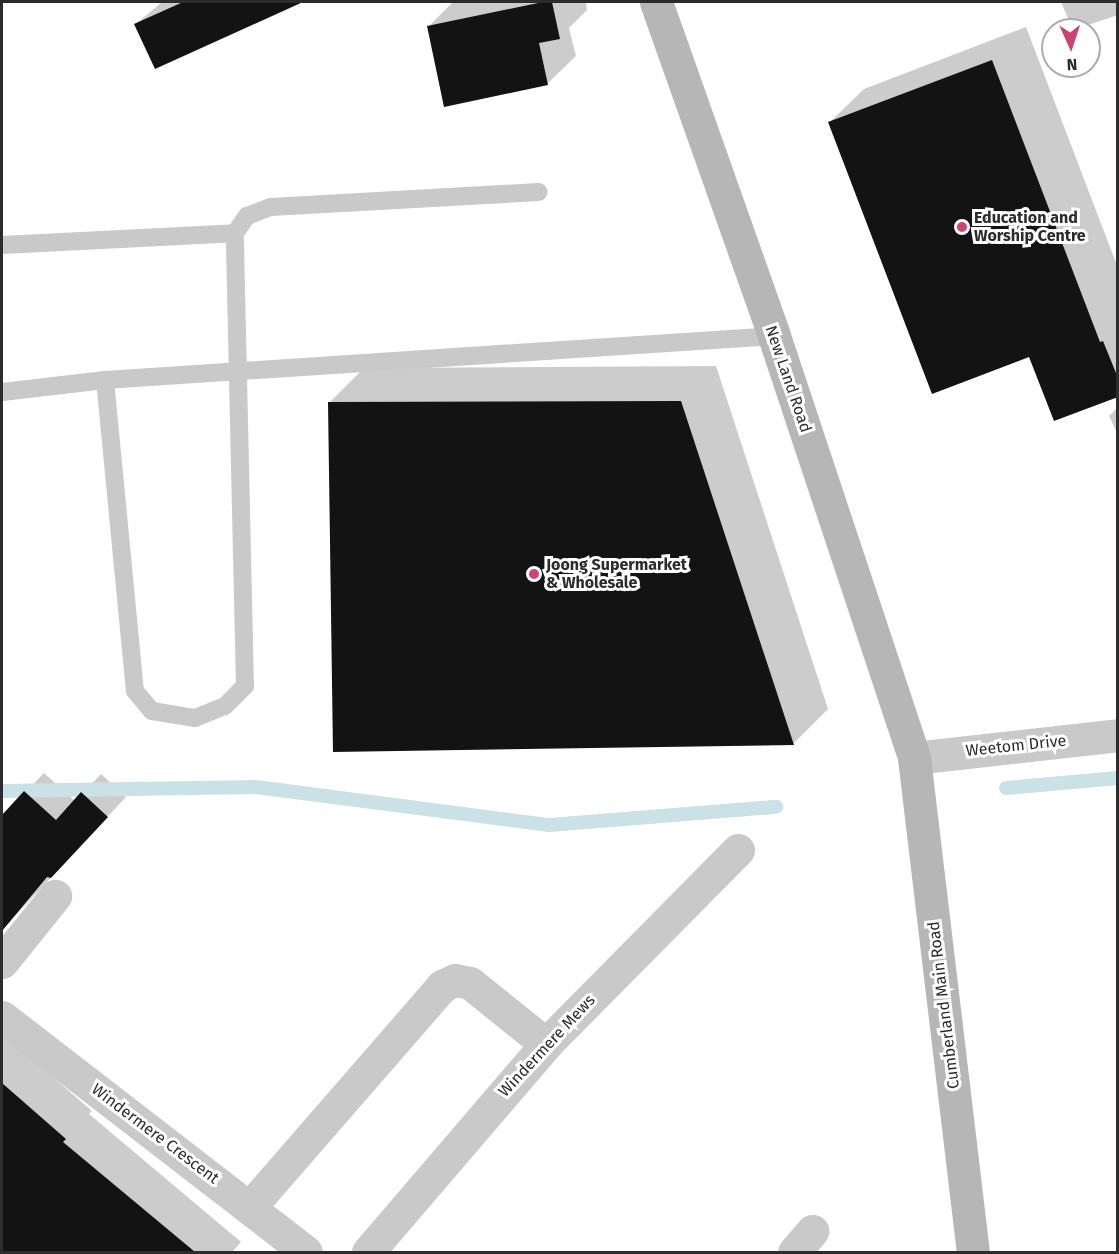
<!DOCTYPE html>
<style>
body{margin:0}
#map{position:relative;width:1119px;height:1254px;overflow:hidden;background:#fff;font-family:"Fira Sans",sans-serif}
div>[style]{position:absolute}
.shadow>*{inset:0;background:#0003}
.stream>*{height:14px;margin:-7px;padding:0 7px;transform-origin:7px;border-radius:7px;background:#cae2e6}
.building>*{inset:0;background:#131313}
.lane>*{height:18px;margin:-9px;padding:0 9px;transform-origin:9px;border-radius:9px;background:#c9c9c9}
.street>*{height:33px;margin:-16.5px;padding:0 16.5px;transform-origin:16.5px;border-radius:16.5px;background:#c9c9c9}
.secondary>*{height:33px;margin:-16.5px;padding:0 16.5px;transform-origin:16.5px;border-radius:16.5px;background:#b6b6b6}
.dots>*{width:16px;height:16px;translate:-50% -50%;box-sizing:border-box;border:3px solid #fff;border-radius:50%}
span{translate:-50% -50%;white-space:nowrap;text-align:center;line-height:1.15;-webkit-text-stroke:6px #fff;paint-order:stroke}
.poi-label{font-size:16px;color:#2c2c2c;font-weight:700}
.left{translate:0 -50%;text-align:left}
.street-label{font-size:16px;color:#2c2c2c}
.frame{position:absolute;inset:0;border:3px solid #2c2c2c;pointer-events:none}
.north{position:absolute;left:1041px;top:18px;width:60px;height:60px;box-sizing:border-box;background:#fff;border:2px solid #ababab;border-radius:50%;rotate:177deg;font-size:16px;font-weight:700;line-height:24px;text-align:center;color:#2c2c2c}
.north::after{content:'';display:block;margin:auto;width:21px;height:27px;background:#cf4370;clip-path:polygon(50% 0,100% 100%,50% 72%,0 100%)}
</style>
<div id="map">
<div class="shadow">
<div style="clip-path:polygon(162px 2px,268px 2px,270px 4px,136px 24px)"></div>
<div style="clip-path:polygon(453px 2px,586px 2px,587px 10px,569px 28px,576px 56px,548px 83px,445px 105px,428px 27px)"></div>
<div style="clip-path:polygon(1061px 2px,1118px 2px,1118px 15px,1073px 30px)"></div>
<div style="clip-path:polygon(1026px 27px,1118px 268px,1118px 395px,1030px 355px,830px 122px,864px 89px)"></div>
<div style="clip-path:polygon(716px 366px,828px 709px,793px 744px,329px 403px,364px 368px)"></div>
<div style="clip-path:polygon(1118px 407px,1118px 435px,1109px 416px)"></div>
<div style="clip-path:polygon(44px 773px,75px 801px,101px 774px,126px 797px,2px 930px,2px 817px)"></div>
<div style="clip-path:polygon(2px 1033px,92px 1111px,89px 1114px,241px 1242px,232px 1252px,2px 1252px)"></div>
</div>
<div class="stream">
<div style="left:1006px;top:788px;width:112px;rotate:-5.1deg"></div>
<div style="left:2px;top:791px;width:254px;rotate:-0.9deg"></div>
<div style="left:256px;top:787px;width:296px;rotate:7.4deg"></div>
<div style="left:550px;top:825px;width:227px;rotate:-4.6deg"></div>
</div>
<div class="building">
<div style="clip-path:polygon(183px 2px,303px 2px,155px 69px,134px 24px)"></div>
<div style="clip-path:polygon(543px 2px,552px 2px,560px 39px,539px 43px,548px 85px,444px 107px,427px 26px)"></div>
<div style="clip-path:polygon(992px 60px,1100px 342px,1103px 341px,1118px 378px,1118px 397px,1054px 421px,1029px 357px,932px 394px,828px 122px)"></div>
<div style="clip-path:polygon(681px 401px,794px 745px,333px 752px,328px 402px)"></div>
<div style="clip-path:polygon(24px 791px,56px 820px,81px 792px,108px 817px,51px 878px,47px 877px,2px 931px,2px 815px)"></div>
<div style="clip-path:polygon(2px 1083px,66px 1139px,63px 1142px,195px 1252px,2px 1252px)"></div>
</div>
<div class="lane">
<div style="left:2px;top:245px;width:233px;rotate:-2.9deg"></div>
<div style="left:105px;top:380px;width:312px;rotate:84.5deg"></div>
<div style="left:135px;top:691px;width:26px;rotate:50deg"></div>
<div style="left:152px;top:711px;width:44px;rotate:9.2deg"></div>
<div style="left:195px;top:718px;width:32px;rotate:-22deg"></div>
<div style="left:225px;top:706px;width:28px;rotate:-45deg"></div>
<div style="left:245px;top:686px;width:453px;rotate:-91.3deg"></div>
<div style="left:235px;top:233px;width:21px;rotate:-55deg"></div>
<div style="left:247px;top:216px;width:26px;rotate:-21deg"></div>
<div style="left:271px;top:207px;width:268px;rotate:-3.2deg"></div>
<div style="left:2px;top:392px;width:104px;rotate:-6.6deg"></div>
<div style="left:105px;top:380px;width:670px;rotate:-3.76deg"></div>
</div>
<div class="street">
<div style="left:914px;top:758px;width:205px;rotate:-6.4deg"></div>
<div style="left:2px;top:962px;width:85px;rotate:-51.2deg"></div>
<div style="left:2px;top:1017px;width:384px;rotate:37.7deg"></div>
<div style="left:250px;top:1207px;width:293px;rotate:-49deg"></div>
<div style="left:442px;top:986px;width:14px;rotate:-25deg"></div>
<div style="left:455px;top:980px;width:15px;rotate:11deg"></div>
<div style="left:470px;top:983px;width:97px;rotate:38.8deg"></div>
<div style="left:368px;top:1252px;width:274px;rotate:-49.4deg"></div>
<div style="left:546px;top:1044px;width:273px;rotate:-45.3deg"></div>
<div style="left:794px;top:1252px;width:28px;rotate:-49deg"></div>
</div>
<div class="secondary">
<div style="left:656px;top:2px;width:354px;rotate:70.5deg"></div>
<div style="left:774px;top:336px;width:445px;rotate:71.6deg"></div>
<div style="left:914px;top:758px;width:498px;rotate:83.2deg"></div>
</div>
<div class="dots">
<div style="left:962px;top:227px;background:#cf4370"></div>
<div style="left:534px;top:574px;background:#cf4370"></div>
</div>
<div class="poi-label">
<span class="left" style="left:974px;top:227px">Education and<br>Worship Centre</span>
<span class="left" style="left:546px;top:574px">Joong Supermarket<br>&amp; Wholesale</span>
</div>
<div class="street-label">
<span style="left:788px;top:379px;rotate:71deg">New Land Road</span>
<span style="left:1016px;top:746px;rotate:-6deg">Weetom Drive</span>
<span style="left:944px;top:1005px;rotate:-97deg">Cumberland Main Road</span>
<span style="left:547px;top:1046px;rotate:-47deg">Windermere Mews</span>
<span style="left:155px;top:1134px;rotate:37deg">Windermere Crescent</span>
</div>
<div class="frame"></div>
<div class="north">N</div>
</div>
